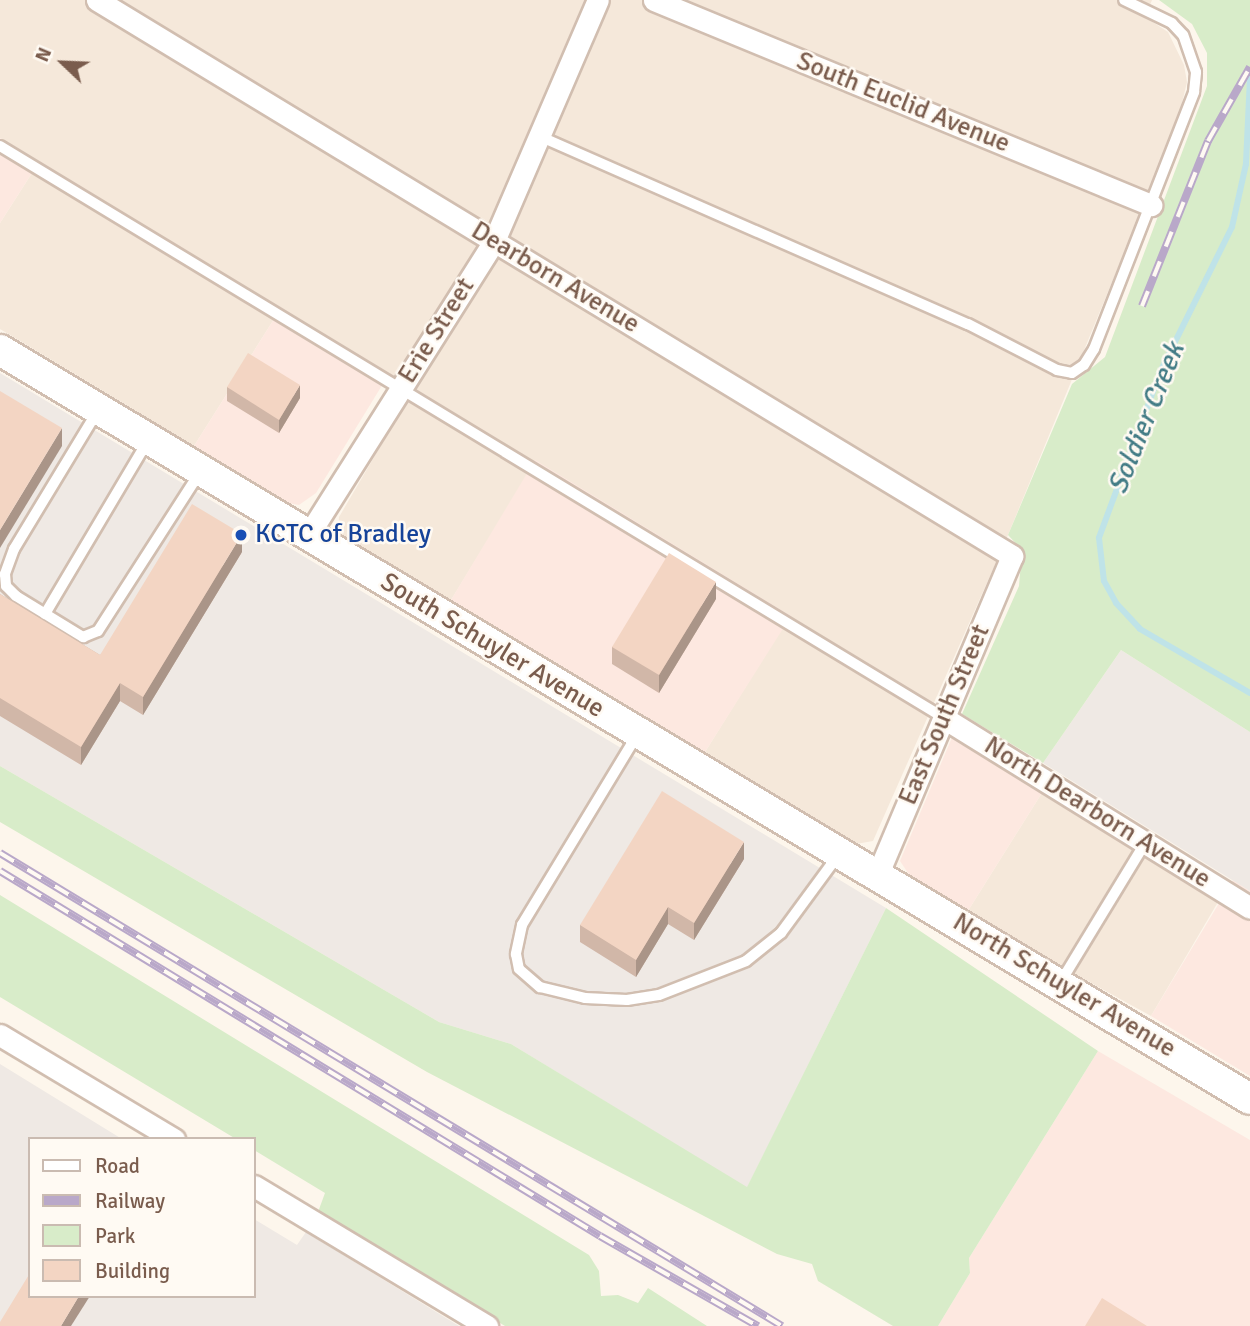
<!DOCTYPE html>
<style>
body{margin:0}
#map{position:relative;width:1250px;height:1326px;overflow:hidden;background:#fdf6ec;font-family:Signika,sans-serif}
div>[style]{position:absolute}
.residential>*{inset:0;background:#f5e8da}
.commercial>*{inset:0;background:#fde8e0}
.industrial>*{inset:0;background:#efe9e4}
.green>*{inset:0;background:#d8ecc9}
.stream>*{height:6px;margin:-3px;padding:0 3px;transform-origin:3px;border-radius:3px;background:#bfe3e8}
.roads{filter:drop-shadow(2px 0 #d1beb0) drop-shadow(-2px 0 #d1beb0) drop-shadow(0 2px #d1beb0) drop-shadow(0 -2px #d1beb0)}
.lane>*{height:10px;margin:-5px;padding:0 5px;transform-origin:5px;border-radius:5px;background:#fff}
.street>*{height:21px;margin:-10.5px;padding:0 10.5px;transform-origin:10.5px;border-radius:10.5px;background:#fff}
.secondary>*{height:30px;margin:-15px;padding:0 15px;transform-origin:15px;border-radius:15px;background:#fff}
.rail>*{height:8px;margin-top:-4px;transform-origin:0;background:repeating-linear-gradient(90deg,#fffaf3 0 16px,#b9a8c9 0 32px);box-sizing:border-box;border-block:2px solid #b9a8c9}
.wall>*{inset:0;background:#d1b7a8}
.shaded-wall>*{inset:0;background:#aa9588}
.building>*{inset:0;background:#f3d5c3}
.dots>*{width:19px;height:19px;translate:-50% -50%;box-sizing:border-box;border:4px solid #fffaf3;border-radius:50%}
span{translate:-50% -50%;white-space:nowrap;text-align:center;line-height:1.15;-webkit-text-stroke:5px #fffaf3;paint-order:stroke}
.street-label{font-size:26px;color:#7a5c4d}
.transit-label{font-size:26px;color:#164399}
.left{translate:0 -50%;text-align:left}
.water-label{font-size:28px;color:#437c86;font-style:italic}
.legend{position:absolute;left:28px;top:1137px;width:228px;height:161px;box-sizing:border-box;background:#fffaf3;border:2px solid #cabbb1;margin:0;padding:9px 12px;list-style:none;font-size:21px;color:#7a5c4d}
.legend li{display:flex;align-items:center;gap:14px;height:35px}
.legend b{width:35px;border:2px solid #cabbb1}
.north{position:absolute;left:28px;top:28px;width:70px;height:70px;-webkit-text-stroke:5px #fffaf3;paint-order:stroke;rotate:293deg;font-size:19px;font-weight:700;line-height:28px;text-align:center;color:#7a5c4d}
.north::after{content:'';display:block;margin:auto;width:24px;height:32px;background:#7a5c4d;clip-path:polygon(50% 0,100% 100%,50% 72%,0 100%)}
</style>
<div id="map">
<div class="residential">
<div style="clip-path:polygon(0 0,1152px 0,1145px 17px,1168px 32px,1184px 65px,1187px 82px,1177px 124px,1008px 535px,873px 841px,856px 844px,705px 752px,790px 616px,536px 461px,451px 600px,343px 536px,338px 528px,339px 517px,414px 389px,281px 308px,194px 446px,0 329px,0 223px,39px 162px,0 138px)"></div>
<div style="clip-path:polygon(1045px 788px,1221px 897px,1151px 1016px,966px 914px)"></div>
</div>
<div class="commercial">
<div style="clip-path:polygon(0 138px,39px 162px,0 223px)"></div>
<div style="clip-path:polygon(281px 308px,389px 374px,316px 493px,299px 505px,288px 503px,194px 446px)"></div>
<div style="clip-path:polygon(535px 460px,791px 616px,705px 752px,451px 600px)"></div>
<div style="clip-path:polygon(953px 735px,1045px 788px,966px 914px,910px 876px,900px 861px)"></div>
<div style="clip-path:polygon(1233px 880px,1250px 891px,1250px 1076px,1151px 1016px)"></div>
<div style="clip-path:polygon(1098px 1051px,1250px 1140px,1250px 1326px,938px 1326px,970px 1273px,969px 1258px)"></div>
</div>
<div class="industrial">
<div style="clip-path:polygon(0 373px,886px 908px,747px 1188px,511px 1044px,439px 1022px,0 766px)"></div>
<div style="clip-path:polygon(1121px 650px,1250px 732px,1250px 891px,1043px 763px)"></div>
<div style="clip-path:polygon(0 1064px,122px 1139px,30px 1139px,30px 1296px,254px 1296px,254px 1219px,297px 1245px,306px 1232px,459px 1326px,0 1326px)"></div>
</div>
<div class="green">
<div style="clip-path:polygon(1159px 0,1250px 0,1250px 732px,1121px 650px,1043px 763px,962px 714px,1019px 586px,1022px 550px,1008px 535px,1072px 384px,1105px 357px,1207px 86px,1207px 53px,1192px 24px)"></div>
<div style="clip-path:polygon(0 766px,439px 1022px,511px 1044px,747px 1187px,886px 908px,1098px 1051px,969px 1258px,970px 1273px,938px 1326px,893px 1326px,818px 1281px,812px 1264px,777px 1254px,427px 1072px,0 822px)"></div>
<div style="clip-path:polygon(0 895px,589px 1255px,599px 1271px,601px 1296px,618px 1295px,638px 1303px,648px 1288px,707px 1326px,505px 1326px,318px 1212px,325px 1193px,254px 1150px,254px 1139px,236px 1139px,0 997px)"></div>
</div>
<div class="stream">
<div style="left:1250px;top:78px;width:86px;rotate:92.7deg"></div>
<div style="left:1246px;top:164px;width:65px;rotate:102.5deg"></div>
<div style="left:1232px;top:227px;width:160px;rotate:116.4deg"></div>
<div style="left:1161px;top:370px;width:179px;rotate:110.3deg"></div>
<div style="left:1099px;top:538px;width:43px;rotate:83.4deg"></div>
<div style="left:1104px;top:581px;width:25px;rotate:61deg"></div>
<div style="left:1116px;top:603px;width:35px;rotate:47deg"></div>
<div style="left:1140px;top:629px;width:127px;rotate:30.2deg"></div>
</div>
<div class="roads">
<div class="lane">
<div style="left:539px;top:136px;width:468px;rotate:23.7deg"></div>
<div style="left:968px;top:324px;width:100px;rotate:27.3deg"></div>
<div style="left:1057px;top:370px;width:15px;rotate:11deg"></div>
<div style="left:1072px;top:373px;width:14px;rotate:-34deg"></div>
<div style="left:1084px;top:365px;width:19px;rotate:-58deg"></div>
<div style="left:1094px;top:349px;width:276px;rotate:-68.7deg"></div>
<div style="left:1194px;top:92px;width:20px;rotate:-84deg"></div>
<div style="left:1196px;top:72px;width:39px;rotate:-109deg"></div>
<div style="left:1183px;top:35px;width:16px;rotate:-133deg"></div>
<div style="left:1172px;top:23px;width:53px;rotate:-154.4deg"></div>
<div style="left:0;top:146px;width:1104px;rotate:31.21deg"></div>
<div style="left:97px;top:412px;width:160px;rotate:121.2deg"></div>
<div style="left:14px;top:549px;width:27px;rotate:110deg"></div>
<div style="left:5px;top:574px;width:12px;rotate:85deg"></div>
<div style="left:6px;top:586px;width:14px;rotate:45deg"></div>
<div style="left:16px;top:596px;width:79px;rotate:31.5deg"></div>
<div style="left:83px;top:637px;width:16px;rotate:-22deg"></div>
<div style="left:98px;top:631px;width:189px;rotate:-57.3deg"></div>
<div style="left:45px;top:614px;width:200px;rotate:-59.3deg"></div>
<div style="left:637px;top:735px;width:222px;rotate:121.2deg"></div>
<div style="left:522px;top:925px;width:30px;rotate:102deg"></div>
<div style="left:516px;top:954px;width:15px;rotate:79deg"></div>
<div style="left:519px;top:969px;width:28px;rotate:41deg"></div>
<div style="left:540px;top:987px;width:46px;rotate:13.7deg"></div>
<div style="left:585px;top:998px;width:42px;rotate:2.7deg"></div>
<div style="left:627px;top:1000px;width:32px;rotate:-9deg"></div>
<div style="left:659px;top:995px;width:93px;rotate:-21.3deg"></div>
<div style="left:746px;top:961px;width:45px;rotate:-38.7deg"></div>
<div style="left:781px;top:933px;width:98px;rotate:-53.7deg"></div>
<div style="left:1060px;top:983px;width:164px;rotate:-58.7deg"></div>
</div>
<div class="street">
<div style="left:97px;top:0;width:1071px;rotate:31.28deg"></div>
<div style="left:1012px;top:556px;width:344px;rotate:112.9deg"></div>
<div style="left:654px;top:0;width:538px;rotate:22.41deg"></div>
<div style="left:307px;top:537px;width:350px;rotate:-57.7deg"></div>
<div style="left:494px;top:241px;width:262px;rotate:-66.7deg"></div>
<div style="left:944px;top:718px;width:360px;rotate:31.8deg"></div>
<div style="left:0;top:1035px;width:203px;rotate:30.9deg"></div>
<div style="left:254px;top:1186px;width:272px;rotate:31deg"></div>
</div>
<div class="secondary">
<div style="left:0;top:350px;width:1457px;rotate:30.93deg"></div>
</div>
</div>
<div class="rail">
<div style="left:1142px;top:306px;width:178px;rotate:-68.2deg"></div>
<div style="left:1208px;top:141px;width:85px;rotate:-60.4deg"></div>
<div style="left:0;top:853px;width:914px;rotate:31.17deg"></div>
<div style="left:0;top:871px;width:702px;rotate:31.31deg"></div>
<div style="left:600px;top:1236px;width:182px;rotate:29.7deg"></div>
</div>
<div class="wall">
<div style="clip-path:polygon(227px 387px,300px 398px,279px 433px,227px 401px)"></div>
<div style="clip-path:polygon(242px 552px,143px 715px,120px 701px,81px 765px,0 716px,0 594px,100px 655px)"></div>
<div style="clip-path:polygon(716px 599px,659px 693px,612px 664px,612px 647px)"></div>
<div style="clip-path:polygon(744px 859px,694px 940px,668px 924px,636px 977px,580px 942px,580px 925px)"></div>
</div>
<div class="shaded-wall">
<div style="clip-path:polygon(300px 385px,300px 398px,279px 433px,279px 420px)"></div>
<div style="clip-path:polygon(62px 428px,62px 446px,0 548px,0 530px)"></div>
<div style="clip-path:polygon(242px 534px,242px 552px,143px 715px,143px 697px)"></div>
<div style="clip-path:polygon(716px 582px,716px 599px,659px 693px,659px 675px)"></div>
<div style="clip-path:polygon(120px 683px,120px 701px,81px 765px,81px 747px)"></div>
<div style="clip-path:polygon(744px 842px,744px 859px,694px 940px,694px 923px)"></div>
<div style="clip-path:polygon(668px 907px,668px 924px,636px 977px,636px 960px)"></div>
<div style="clip-path:polygon(79px 1296px,90px 1296px,71px 1326px,61px 1326px)"></div>
</div>
<div class="building">
<div style="clip-path:polygon(248px 353px,300px 385px,279px 420px,227px 387px)"></div>
<div style="clip-path:polygon(0 391px,62px 428px,0 530px)"></div>
<div style="clip-path:polygon(192px 504px,242px 534px,143px 697px,120px 683px,81px 747px,0 698px,0 594px,100px 655px)"></div>
<div style="clip-path:polygon(669px 553px,716px 582px,659px 675px,612px 647px)"></div>
<div style="clip-path:polygon(662px 791px,744px 842px,694px 923px,668px 907px,636px 960px,580px 925px)"></div>
<div style="clip-path:polygon(30px 1273px,30px 1296px,79px 1296px,61px 1326px,0 1326px,0 1322px)"></div>
<div style="clip-path:polygon(1102px 1298px,1147px 1326px,1085px 1326px)"></div>
</div>
<div class="dots">
<div style="left:241px;top:535px;background:#1a4fb4"></div>
</div>
<div class="street-label">
<span style="left:903px;top:103px;rotate:22deg">South Euclid Avenue</span>
<span style="left:555px;top:278px;rotate:31deg">Dearborn Avenue</span>
<span style="left:437px;top:331px;rotate:-58deg">Erie Street</span>
<span style="left:492px;top:646px;rotate:31deg">South Schuyler Avenue</span>
<span style="left:945px;top:715px;rotate:-67deg">East South Street</span>
<span style="left:1097px;top:813px;rotate:32deg">North Dearborn Avenue</span>
<span style="left:1064px;top:986px;rotate:31deg">North Schuyler Avenue</span>
</div>
<div class="transit-label">
<span class="left" style="left:255px;top:535px">KCTC of Bradley</span>
</div>
<div class="water-label">
<span style="left:1146px;top:418px;rotate:-68deg">Soldier Creek</span>
</div>
<ul class="legend">
<li><b style="height:9px;background:#fff"></b>Road</li>
<li><b style="height:9px;background:#b9a8c9"></b>Railway</li>
<li><b style="height:19px;background:#d8ecc9"></b>Park</li>
<li><b style="height:19px;background:#f3d5c3"></b>Building</li>
</ul>
<div class="north">N</div>
</div>
